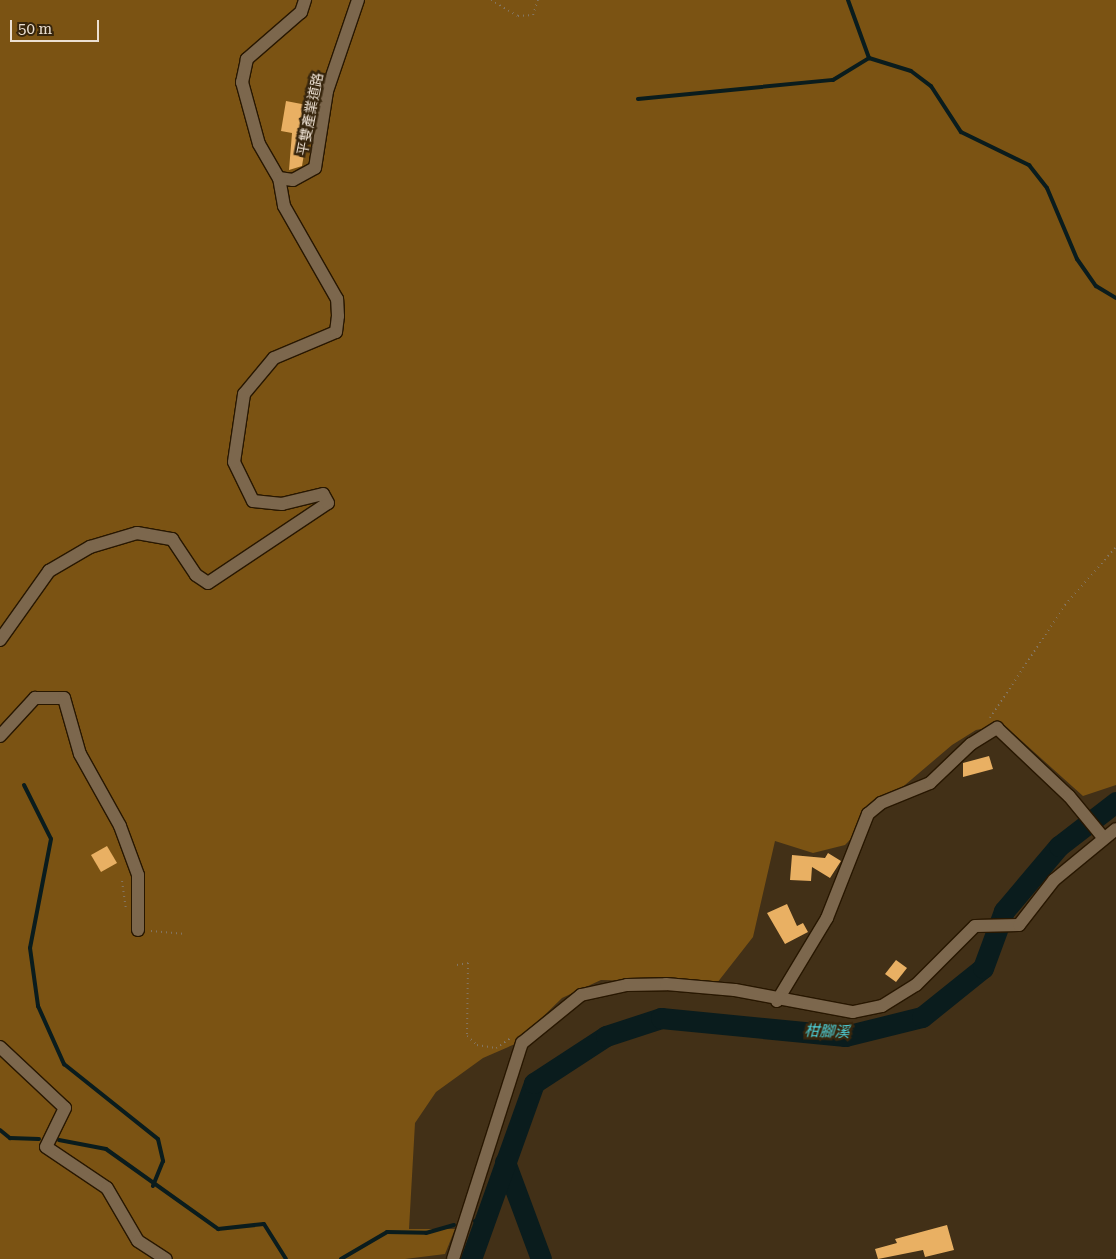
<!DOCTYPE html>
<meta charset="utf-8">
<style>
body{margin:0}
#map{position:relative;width:1116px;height:1259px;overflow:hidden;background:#423017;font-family:"Roboto Serif","Noto Sans TC",serif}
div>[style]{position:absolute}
.forest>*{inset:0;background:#7b5313}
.stream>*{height:4px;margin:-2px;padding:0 2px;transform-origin:2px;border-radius:2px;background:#0a1c1d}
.river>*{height:21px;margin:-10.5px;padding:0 10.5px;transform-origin:10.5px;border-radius:10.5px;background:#0a1c1d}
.building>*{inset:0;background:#e9b063}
.path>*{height:2px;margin-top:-1px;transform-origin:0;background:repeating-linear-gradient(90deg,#847560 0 1px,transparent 0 5px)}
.roads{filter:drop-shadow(1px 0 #281700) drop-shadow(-1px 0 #281700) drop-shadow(0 1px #281700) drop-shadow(0 -1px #281700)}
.minor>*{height:12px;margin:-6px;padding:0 6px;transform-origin:6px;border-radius:6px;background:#7c674d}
span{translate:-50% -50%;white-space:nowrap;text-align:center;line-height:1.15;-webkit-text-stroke:5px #37250c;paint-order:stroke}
.street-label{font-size:14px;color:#ece0d2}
.water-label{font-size:15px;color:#4ed7e1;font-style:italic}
.scale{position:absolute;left:10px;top:20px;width:89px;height:22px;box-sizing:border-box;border:2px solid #ece0d2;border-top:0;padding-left:6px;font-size:15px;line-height:18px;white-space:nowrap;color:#ece0d2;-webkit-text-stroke:4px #37250c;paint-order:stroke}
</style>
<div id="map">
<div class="forest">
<div style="clip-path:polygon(0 0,1116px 0,1116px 785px,1083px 796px,1004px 725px,976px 730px,952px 745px,892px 796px,845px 845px,813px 853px,775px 841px,753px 937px,717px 983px,601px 980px,562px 998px,515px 1044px,483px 1058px,436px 1092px,415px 1123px,409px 1229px,455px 1229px,445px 1254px,405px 1259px,0 1259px)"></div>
</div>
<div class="stream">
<div style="left:848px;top:0;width:62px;rotate:70.1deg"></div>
<div style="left:869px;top:58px;width:44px;rotate:17.2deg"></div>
<div style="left:911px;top:71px;width:25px;rotate:37deg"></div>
<div style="left:931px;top:86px;width:55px;rotate:56.9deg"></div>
<div style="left:961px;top:132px;width:76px;rotate:25.9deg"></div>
<div style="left:1029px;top:165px;width:29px;rotate:52deg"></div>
<div style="left:1047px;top:188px;width:77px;rotate:67.1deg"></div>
<div style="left:1077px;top:259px;width:33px;rotate:55deg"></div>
<div style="left:1096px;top:286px;width:23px;rotate:31deg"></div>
<div style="left:638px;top:99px;width:196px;rotate:-5.6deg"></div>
<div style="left:833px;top:80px;width:42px;rotate:-31.4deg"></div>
<div style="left:24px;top:785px;width:60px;rotate:63.4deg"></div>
<div style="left:51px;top:839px;width:111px;rotate:100.9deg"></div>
<div style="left:30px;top:948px;width:59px;rotate:82.1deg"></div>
<div style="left:38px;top:1006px;width:64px;rotate:65.9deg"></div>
<div style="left:64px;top:1064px;width:120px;rotate:38.6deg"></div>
<div style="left:158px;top:1139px;width:23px;rotate:77deg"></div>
<div style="left:163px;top:1161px;width:27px;rotate:112deg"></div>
<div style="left:0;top:1130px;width:13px;rotate:39deg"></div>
<div style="left:10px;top:1138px;width:29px;rotate:2deg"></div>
<div style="left:59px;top:1140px;width:48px;rotate:10.8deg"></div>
<div style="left:106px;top:1149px;width:138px;rotate:35.5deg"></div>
<div style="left:218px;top:1229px;width:46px;rotate:-6.2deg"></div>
<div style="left:264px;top:1224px;width:41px;rotate:57.8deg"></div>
<div style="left:475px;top:1221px;width:12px;rotate:-14deg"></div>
<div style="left:341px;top:1259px;width:53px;rotate:-30.4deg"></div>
<div style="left:387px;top:1232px;width:39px;rotate:1deg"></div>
<div style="left:426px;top:1233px;width:29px;rotate:-16deg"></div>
</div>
<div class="river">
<div style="left:505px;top:1162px;width:103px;rotate:69.6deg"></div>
<div style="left:471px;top:1259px;width:187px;rotate:-70.3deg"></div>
<div style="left:534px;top:1083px;width:86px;rotate:-33.1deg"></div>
<div style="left:606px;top:1036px;width:58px;rotate:-18.1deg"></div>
<div style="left:661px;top:1018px;width:185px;rotate:5.6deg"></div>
<div style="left:845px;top:1036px;width:79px;rotate:-13.9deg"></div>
<div style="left:922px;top:1017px;width:78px;rotate:-38.8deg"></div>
<div style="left:983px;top:968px;width:61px;rotate:-69.8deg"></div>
<div style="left:1004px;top:911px;width:85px;rotate:-49.8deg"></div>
<div style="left:1059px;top:846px;width:72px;rotate:-37.7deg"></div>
</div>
<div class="building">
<div style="clip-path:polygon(286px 101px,312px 106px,302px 166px,289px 170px,292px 133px,281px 131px)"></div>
<div style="clip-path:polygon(989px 756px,993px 769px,963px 777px,963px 763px)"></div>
<div style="clip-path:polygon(107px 846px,117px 863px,101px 872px,91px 855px)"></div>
<div style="clip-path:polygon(828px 853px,841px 861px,830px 878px,812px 867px,811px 881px,790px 880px,792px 855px,825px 858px)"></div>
<div style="clip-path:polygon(787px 904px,797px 926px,803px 923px,808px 932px,785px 944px,767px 913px)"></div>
<div style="clip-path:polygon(896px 960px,907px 968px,896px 982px,885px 974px)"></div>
<div style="clip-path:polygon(947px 1225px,954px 1250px,925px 1257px,923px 1250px,878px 1259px,875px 1249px,897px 1243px,895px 1239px)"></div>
</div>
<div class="path">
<div style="left:491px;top:0;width:31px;rotate:31deg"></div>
<div style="left:518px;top:16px;width:15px;rotate:-4deg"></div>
<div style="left:533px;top:15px;width:16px;rotate:-72deg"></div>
<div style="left:990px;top:718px;width:136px;rotate:-56.4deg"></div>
<div style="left:1065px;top:605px;width:76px;rotate:-48.7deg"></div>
<div style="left:122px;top:881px;width:27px;rotate:82deg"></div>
<div style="left:151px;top:931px;width:35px;rotate:5deg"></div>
<div style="left:457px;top:965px;width:11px;rotate:-10deg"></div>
<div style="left:468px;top:963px;width:73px;rotate:90.8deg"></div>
<div style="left:467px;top:1036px;width:13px;rotate:42deg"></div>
<div style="left:477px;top:1045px;width:19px;rotate:9deg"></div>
<div style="left:496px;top:1048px;width:18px;rotate:-34deg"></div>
</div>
<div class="roads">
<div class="minor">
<div style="left:305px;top:0;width:13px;rotate:108deg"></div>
<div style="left:301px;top:12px;width:72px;rotate:139deg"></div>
<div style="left:247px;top:59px;width:24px;rotate:102deg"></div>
<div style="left:242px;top:82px;width:64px;rotate:74.7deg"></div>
<div style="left:259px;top:144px;width:39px;rotate:60deg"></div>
<div style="left:279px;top:178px;width:14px;rotate:8deg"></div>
<div style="left:293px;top:180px;width:25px;rotate:-29deg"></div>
<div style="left:315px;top:168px;width:78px;rotate:-81.1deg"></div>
<div style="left:327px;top:91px;width:96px;rotate:-71.2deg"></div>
<div style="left:0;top:640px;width:85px;rotate:-54.6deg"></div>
<div style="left:49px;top:571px;width:48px;rotate:-30.3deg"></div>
<div style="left:90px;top:547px;width:49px;rotate:-16.6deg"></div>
<div style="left:137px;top:533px;width:36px;rotate:10deg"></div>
<div style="left:172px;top:539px;width:43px;rotate:56.3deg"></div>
<div style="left:196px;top:575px;width:14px;rotate:34deg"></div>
<div style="left:208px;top:583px;width:144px;rotate:-33.7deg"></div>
<div style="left:328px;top:503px;width:10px;rotate:-119deg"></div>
<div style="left:323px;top:494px;width:42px;rotate:166.3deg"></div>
<div style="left:282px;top:504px;width:29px;rotate:-174deg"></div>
<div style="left:253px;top:501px;width:43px;rotate:-116deg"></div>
<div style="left:234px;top:462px;width:69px;rotate:-81.6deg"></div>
<div style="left:244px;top:394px;width:47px;rotate:-50.2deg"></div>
<div style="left:274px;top:358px;width:67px;rotate:-22.8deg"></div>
<div style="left:336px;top:332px;width:16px;rotate:-83deg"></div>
<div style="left:338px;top:316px;width:17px;rotate:-93deg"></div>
<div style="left:337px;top:299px;width:107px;rotate:-119.7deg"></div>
<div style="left:284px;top:206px;width:28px;rotate:-100deg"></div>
<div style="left:0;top:736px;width:52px;rotate:-47.4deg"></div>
<div style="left:35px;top:698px;width:29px"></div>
<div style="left:64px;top:698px;width:58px;rotate:74.1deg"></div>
<div style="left:80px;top:754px;width:82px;rotate:60.9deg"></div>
<div style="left:120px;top:826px;width:52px;rotate:69.8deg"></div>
<div style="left:138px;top:875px;width:55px;rotate:90deg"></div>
<div style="left:777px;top:1001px;width:97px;rotate:-58.9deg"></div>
<div style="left:827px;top:918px;width:112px;rotate:-68.5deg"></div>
<div style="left:868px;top:814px;width:17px;rotate:-40deg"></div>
<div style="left:881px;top:803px;width:53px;rotate:-22.2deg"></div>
<div style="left:930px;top:783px;width:57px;rotate:-43.6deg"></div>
<div style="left:971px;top:744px;width:31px;rotate:-32deg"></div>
<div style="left:997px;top:728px;width:99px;rotate:43.4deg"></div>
<div style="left:1069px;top:796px;width:52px;rotate:50.5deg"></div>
<div style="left:0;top:1047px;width:89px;rotate:43.2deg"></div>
<div style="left:65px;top:1108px;width:43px;rotate:116deg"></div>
<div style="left:46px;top:1147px;width:73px;rotate:33.9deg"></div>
<div style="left:107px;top:1188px;width:61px;rotate:59.7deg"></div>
<div style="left:138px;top:1241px;width:33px;rotate:33deg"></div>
<div style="left:453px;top:1259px;width:227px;rotate:-72.3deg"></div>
<div style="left:522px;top:1043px;width:76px;rotate:-39.1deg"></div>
<div style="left:581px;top:995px;width:47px;rotate:-12.3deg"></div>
<div style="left:627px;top:985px;width:39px;rotate:-1deg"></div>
<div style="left:666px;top:984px;width:69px;rotate:5deg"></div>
<div style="left:735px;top:990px;width:120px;rotate:10.6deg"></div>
<div style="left:853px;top:1012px;width:30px;rotate:-12deg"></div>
<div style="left:882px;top:1006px;width:40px;rotate:-32deg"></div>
<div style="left:916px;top:985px;width:83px;rotate:-45deg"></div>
<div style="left:975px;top:926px;width:44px;rotate:-1.3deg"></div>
<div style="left:1019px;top:925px;width:57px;rotate:-52.1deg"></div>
<div style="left:1054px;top:880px;width:80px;rotate:-39.4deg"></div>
</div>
</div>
<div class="street-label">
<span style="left:310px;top:114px;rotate:-79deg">平雙產業道路</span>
</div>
<div class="water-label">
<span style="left:827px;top:1032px;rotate:2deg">柑腳溪</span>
</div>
<div class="scale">50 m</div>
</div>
